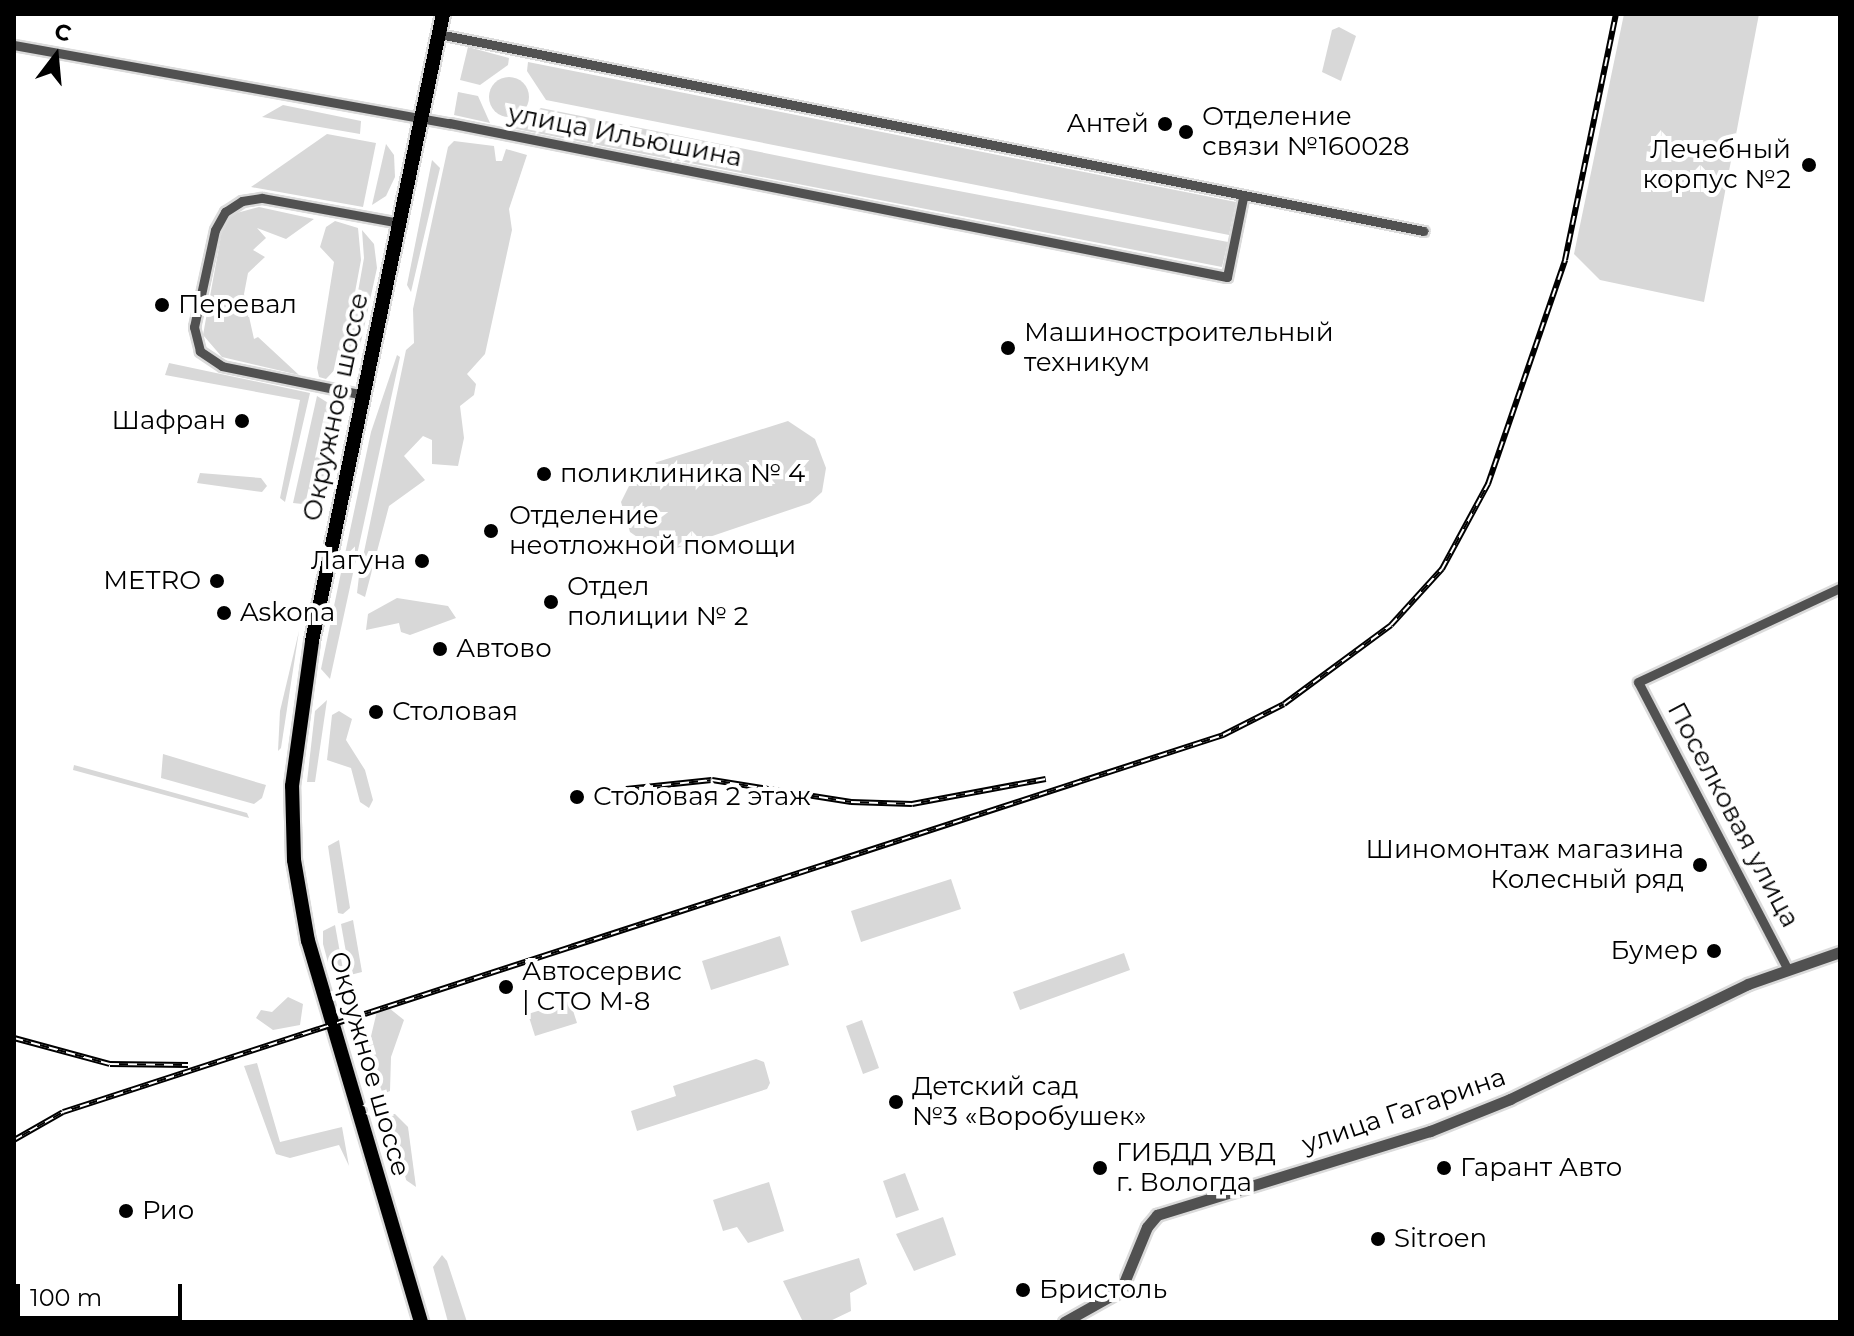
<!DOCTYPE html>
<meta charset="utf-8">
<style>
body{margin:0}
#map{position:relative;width:1854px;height:1336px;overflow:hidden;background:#fff;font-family:Montserrat,sans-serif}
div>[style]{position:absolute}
.green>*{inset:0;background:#d8d8d8}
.round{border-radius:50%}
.roads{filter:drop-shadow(2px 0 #dbdbdb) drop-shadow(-2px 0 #dbdbdb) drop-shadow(0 2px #dbdbdb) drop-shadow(0 -2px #dbdbdb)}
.minor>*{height:9px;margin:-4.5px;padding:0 4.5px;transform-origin:4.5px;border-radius:4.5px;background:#515151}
.tertiary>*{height:11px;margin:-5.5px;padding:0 5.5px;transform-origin:5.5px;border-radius:5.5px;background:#515151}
.primary>*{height:14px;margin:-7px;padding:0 7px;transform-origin:7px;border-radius:7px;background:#000}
.rail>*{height:6px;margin-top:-3px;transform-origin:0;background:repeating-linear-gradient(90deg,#fff 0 9px,#000 0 18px);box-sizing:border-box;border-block:2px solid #000}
.dots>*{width:22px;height:22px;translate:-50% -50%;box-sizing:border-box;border:4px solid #fff;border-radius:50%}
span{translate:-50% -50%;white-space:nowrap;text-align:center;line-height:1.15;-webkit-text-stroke:8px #fff;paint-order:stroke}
.poi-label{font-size:26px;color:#000}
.left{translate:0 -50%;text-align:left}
.right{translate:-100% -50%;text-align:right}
.street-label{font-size:26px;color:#000}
.frame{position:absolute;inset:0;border:16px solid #000;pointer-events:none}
.north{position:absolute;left:16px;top:16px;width:80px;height:80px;-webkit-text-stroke:6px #fff;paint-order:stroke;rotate:16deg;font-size:22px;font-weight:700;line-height:32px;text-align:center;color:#000}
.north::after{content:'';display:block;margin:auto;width:28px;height:36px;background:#000;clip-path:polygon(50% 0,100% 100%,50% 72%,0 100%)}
.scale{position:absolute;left:16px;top:1284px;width:166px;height:36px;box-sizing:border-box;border:4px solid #000;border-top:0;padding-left:10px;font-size:24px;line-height:28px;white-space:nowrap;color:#000;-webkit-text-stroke:6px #fff;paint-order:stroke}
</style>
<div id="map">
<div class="green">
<div style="clip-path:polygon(1624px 14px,1759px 14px,1704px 302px,1600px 280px,1574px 254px)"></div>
<div style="clip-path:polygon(1339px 27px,1356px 36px,1341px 81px,1322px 72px,1332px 30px)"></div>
<div style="clip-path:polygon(468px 47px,509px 58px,508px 65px,480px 85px,460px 80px)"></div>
<div style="clip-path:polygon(528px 62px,1236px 202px,1229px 235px,546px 100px,527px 71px)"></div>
<div class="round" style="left:489px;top:77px;width:40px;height:40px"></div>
<div style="clip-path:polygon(458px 92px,478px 96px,490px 123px,454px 115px)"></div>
<div style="clip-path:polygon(283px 105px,361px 121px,360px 134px,262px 117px)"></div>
<div style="clip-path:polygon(541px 108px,869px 174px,1228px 242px,1222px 267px,511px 128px)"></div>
<div style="clip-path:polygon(327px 134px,376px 143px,363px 207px,251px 187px)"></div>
<div style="clip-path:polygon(454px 141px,494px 146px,496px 161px,502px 161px,506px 149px,527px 155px,509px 209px,512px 230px,485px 354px,467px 374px,476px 384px,474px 395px,460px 406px,464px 438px,458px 466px,432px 464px,432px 440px,423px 436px,404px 456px,425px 480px,389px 506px,365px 597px,357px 593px,359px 576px,406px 350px,414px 343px,413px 309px,448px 147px)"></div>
<div style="clip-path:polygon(386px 144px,394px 155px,395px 177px,386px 196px,372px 205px)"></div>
<div style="clip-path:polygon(432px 160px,440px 168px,411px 292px,407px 285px)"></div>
<div style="clip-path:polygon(259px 207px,314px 219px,286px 239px,257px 228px,266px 238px,253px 250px,265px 257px,248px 273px,244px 294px,254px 339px,258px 337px,299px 375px,222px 357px,203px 335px,222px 230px,233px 214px)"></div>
<div style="clip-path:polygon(335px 221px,358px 228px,361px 260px,342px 362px,326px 379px,319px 377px,317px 368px,334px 262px,320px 247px,326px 227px)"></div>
<div style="clip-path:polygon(362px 230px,374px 244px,377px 268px,357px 360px,334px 377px,346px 359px,364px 258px)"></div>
<div style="clip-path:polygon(397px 355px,400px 357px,330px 679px,321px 669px,339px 582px,371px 432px)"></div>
<div style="clip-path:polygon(169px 363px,310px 393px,285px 502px,280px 498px,300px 400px,165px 375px)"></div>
<div style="clip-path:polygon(317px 396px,338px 409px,342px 427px,321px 506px,293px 503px)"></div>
<div style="clip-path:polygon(788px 421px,815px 439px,826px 468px,822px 492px,810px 503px,668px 551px,653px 548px,630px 532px,621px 502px,638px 468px)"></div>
<div style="clip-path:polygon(200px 473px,261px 478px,267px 486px,262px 492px,197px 483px)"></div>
<div style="clip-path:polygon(397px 598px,448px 606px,456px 618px,410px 635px,401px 632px,399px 623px,366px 630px,368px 614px)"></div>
<div style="clip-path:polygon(299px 631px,281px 748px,278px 751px,280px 711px)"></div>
<div style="clip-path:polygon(327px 700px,315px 782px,307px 782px,315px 711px)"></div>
<div style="clip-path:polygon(339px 711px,352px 719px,346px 740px,365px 770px,373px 800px,369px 808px,360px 802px,351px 768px,327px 760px,332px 715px)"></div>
<div style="clip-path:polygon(163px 754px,266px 785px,262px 798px,254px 804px,161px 778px)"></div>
<div style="clip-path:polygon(74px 765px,247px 813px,249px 818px,73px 770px)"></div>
<div style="clip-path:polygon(339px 840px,350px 908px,343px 914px,338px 913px,328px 846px)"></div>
<div style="clip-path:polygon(951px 879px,961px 909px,861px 942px,851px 911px)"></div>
<div style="clip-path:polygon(353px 920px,362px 972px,350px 975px,341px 924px)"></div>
<div style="clip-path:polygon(335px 925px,344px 975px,340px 976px,330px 970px,323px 944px,323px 931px)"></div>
<div style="clip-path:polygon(780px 936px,789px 965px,711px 990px,702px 961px)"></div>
<div style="clip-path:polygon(1124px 953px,1130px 970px,1020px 1010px,1013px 992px)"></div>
<div style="clip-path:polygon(288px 997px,303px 1004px,300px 1025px,273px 1030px,256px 1018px,261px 1010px,272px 1012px)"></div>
<div style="clip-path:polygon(570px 1001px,577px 1023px,535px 1036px,528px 1014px)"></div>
<div style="clip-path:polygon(389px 1008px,404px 1020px,391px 1057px,390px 1091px,383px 1094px,367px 1053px,377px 1011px)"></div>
<div style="clip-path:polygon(862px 1020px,879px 1068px,863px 1074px,846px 1026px)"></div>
<div style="clip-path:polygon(756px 1059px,764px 1062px,770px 1083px,767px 1089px,637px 1131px,631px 1111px,676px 1096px,673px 1086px)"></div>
<div style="clip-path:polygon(257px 1063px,280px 1142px,342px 1127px,349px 1166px,339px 1145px,290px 1158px,276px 1154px,244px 1066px)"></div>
<div style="clip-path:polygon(385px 1114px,395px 1114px,408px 1127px,416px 1187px,403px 1178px)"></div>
<div style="clip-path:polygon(905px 1173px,919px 1210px,896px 1218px,883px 1181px)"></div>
<div style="clip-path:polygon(769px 1182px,784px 1231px,748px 1243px,737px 1227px,723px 1231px,713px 1200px)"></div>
<div style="clip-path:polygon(943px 1217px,956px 1255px,914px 1271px,896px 1234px)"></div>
<div style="clip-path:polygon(442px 1255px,447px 1261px,467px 1322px,448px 1322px,433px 1267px)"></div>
<div style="clip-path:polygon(859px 1258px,867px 1284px,850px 1293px,851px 1311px,828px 1322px,803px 1322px,783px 1281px)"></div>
</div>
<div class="roads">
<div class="minor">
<div style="left:439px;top:34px;width:1004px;rotate:11.32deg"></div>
<div style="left:14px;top:45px;width:442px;rotate:10.2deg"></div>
<div style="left:449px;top:123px;width:793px;rotate:11.2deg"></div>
<div style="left:1227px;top:277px;width:81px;rotate:-78.6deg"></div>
<div style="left:364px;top:395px;width:145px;rotate:-168.5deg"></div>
<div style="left:222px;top:366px;width:27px;rotate:-146deg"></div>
<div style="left:200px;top:351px;width:25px;rotate:-104deg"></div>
<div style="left:194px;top:327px;width:99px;rotate:-77.8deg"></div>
<div style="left:215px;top:230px;width:21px;rotate:-61deg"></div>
<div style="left:225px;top:212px;width:20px;rotate:-33deg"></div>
<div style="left:242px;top:201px;width:20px;rotate:-9deg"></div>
<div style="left:262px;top:198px;width:139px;rotate:10.3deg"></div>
<div style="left:1787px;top:968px;width:322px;rotate:-117.5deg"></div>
<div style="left:1638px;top:682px;width:223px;rotate:-25deg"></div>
</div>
<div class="tertiary">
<div style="left:1064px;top:1322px;width:65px;rotate:-29.3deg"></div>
<div style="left:1121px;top:1290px;width:68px;rotate:-67.6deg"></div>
<div style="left:1147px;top:1227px;width:16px;rotate:-50deg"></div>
<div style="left:1157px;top:1215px;width:286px;rotate:-17.1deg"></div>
<div style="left:1430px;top:1131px;width:86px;rotate:-21.8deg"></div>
<div style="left:1510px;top:1099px;width:264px;rotate:-25.8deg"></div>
<div style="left:1748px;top:984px;width:97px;rotate:-19.2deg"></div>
</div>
<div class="primary">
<div style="left:421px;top:1322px;width:397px;rotate:-106.5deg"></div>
<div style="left:308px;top:941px;width:82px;rotate:-99.8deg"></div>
<div style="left:294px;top:860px;width:74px;rotate:-91.5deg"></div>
<div style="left:292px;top:786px;width:146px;rotate:-82.1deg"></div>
<div style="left:312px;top:641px;width:641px;rotate:-78.2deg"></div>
</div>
</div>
<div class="rail">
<div style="left:626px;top:789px;width:86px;rotate:-6deg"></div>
<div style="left:712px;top:780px;width:141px;rotate:9deg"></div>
<div style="left:851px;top:802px;width:61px;rotate:1.9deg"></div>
<div style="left:912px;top:804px;width:136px;rotate:-10.6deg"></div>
<div style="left:14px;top:1038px;width:99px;rotate:15.2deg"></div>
<div style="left:110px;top:1064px;width:78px;rotate:0.7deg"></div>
<div style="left:14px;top:1140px;width:56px;rotate:-29.7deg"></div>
<div style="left:63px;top:1112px;width:1220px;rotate:-18deg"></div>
<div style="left:1223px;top:735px;width:68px;rotate:-26.9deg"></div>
<div style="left:1284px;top:704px;width:133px;rotate:-36.4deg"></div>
<div style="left:1391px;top:625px;width:76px;rotate:-47.7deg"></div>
<div style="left:1442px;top:569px;width:97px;rotate:-61.6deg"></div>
<div style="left:1488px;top:484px;width:237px;rotate:-71deg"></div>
<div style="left:1565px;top:260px;width:251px;rotate:-78.3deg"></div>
</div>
<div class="dots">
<div style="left:1165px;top:124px;background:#000"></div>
<div style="left:1186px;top:132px;background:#000"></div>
<div style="left:1809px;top:165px;background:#000"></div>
<div style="left:162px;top:305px;background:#000"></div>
<div style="left:1008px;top:348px;background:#000"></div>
<div style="left:242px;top:421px;background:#000"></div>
<div style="left:544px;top:474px;background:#000"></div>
<div style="left:491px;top:531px;background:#000"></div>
<div style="left:422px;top:561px;background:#000"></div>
<div style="left:217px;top:581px;background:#000"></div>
<div style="left:551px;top:602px;background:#000"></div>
<div style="left:224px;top:613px;background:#000"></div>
<div style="left:440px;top:649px;background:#000"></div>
<div style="left:376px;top:712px;background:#000"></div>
<div style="left:577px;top:797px;background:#000"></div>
<div style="left:1700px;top:865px;background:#000"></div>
<div style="left:1714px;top:951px;background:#000"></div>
<div style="left:506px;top:987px;background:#000"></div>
<div style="left:896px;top:1102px;background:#000"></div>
<div style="left:1100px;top:1168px;background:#000"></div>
<div style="left:1444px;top:1168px;background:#000"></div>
<div style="left:126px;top:1211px;background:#000"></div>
<div style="left:1378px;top:1239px;background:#000"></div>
<div style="left:1023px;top:1290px;background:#000"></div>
</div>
<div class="poi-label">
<span class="left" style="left:1202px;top:132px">Отделение<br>связи №160028</span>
<span class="right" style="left:1149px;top:124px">Антей</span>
<span class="right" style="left:1791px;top:165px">Лечебный<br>корпус №2</span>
<span class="left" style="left:178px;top:305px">Перевал</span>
<span class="left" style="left:1024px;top:348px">Машиностроительный<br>техникум</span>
<span class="right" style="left:226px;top:421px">Шафран</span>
<span class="left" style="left:560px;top:474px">поликлиника № 4</span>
<span class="left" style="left:509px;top:531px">Отделение<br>неотложной помощи</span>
<span class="right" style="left:406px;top:561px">Лагуна</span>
<span class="right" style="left:201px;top:581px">METRO</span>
<span class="left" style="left:567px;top:602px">Отдел<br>полиции № 2</span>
<span class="left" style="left:240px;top:613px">Askona</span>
<span class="left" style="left:456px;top:649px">Автово</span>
<span class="left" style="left:392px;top:712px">Столовая</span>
<span class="left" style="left:593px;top:797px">Столовая 2 этаж</span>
<span class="right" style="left:1684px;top:865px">Шиномонтаж магазина<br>Колесный ряд</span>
<span class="right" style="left:1698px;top:951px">Бумер</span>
<span class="left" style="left:522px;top:987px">Автосервис<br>| СТО М-8</span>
<span class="left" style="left:912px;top:1102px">Детский сад<br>№3 «Воробушек»</span>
<span class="left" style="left:1116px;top:1168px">ГИБДД УВД<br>г. Вологда</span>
<span class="left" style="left:1460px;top:1168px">Гарант Авто</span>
<span class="left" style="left:142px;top:1211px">Рио</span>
<span class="left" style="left:1394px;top:1239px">Sitroen</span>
<span class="left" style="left:1039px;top:1290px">Бристоль</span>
</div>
<div class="street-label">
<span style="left:625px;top:136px;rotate:11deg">улица Ильюшина</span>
<span style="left:336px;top:407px;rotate:-78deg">Окружное шоссе</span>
<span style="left:1733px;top:815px;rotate:62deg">Поселковая улица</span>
<span style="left:369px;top:1064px;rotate:74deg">Окружное шоссе</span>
<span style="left:1404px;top:1111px;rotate:-19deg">улица Гагарина</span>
</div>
<div class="frame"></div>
<div class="north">С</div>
<div class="scale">100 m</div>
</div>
